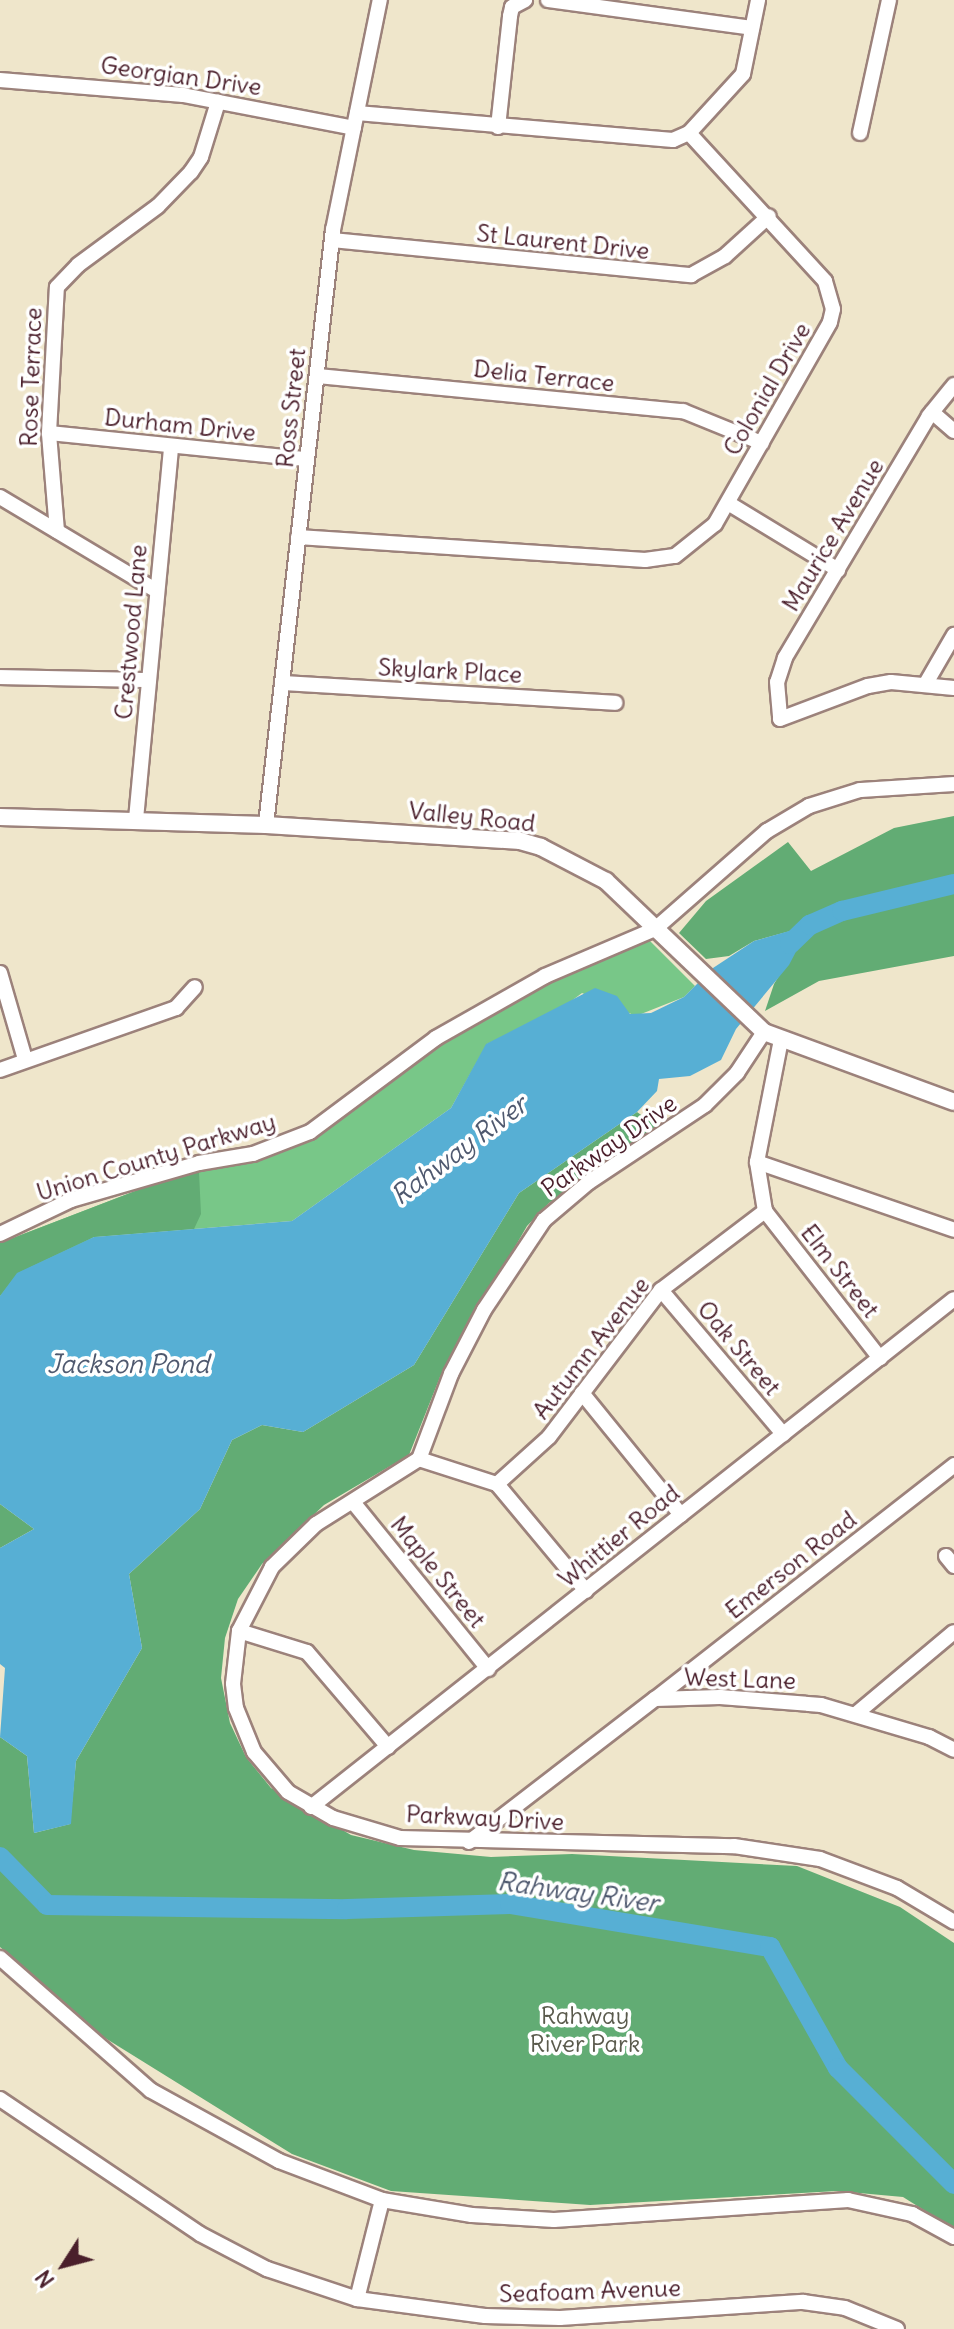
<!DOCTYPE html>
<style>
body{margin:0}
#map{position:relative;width:954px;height:2329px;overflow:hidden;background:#efe6cb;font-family:Delius,sans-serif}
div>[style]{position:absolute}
.green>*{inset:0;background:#78c788}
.forest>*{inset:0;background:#62ac74}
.water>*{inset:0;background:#57afd4}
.river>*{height:20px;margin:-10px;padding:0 10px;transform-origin:10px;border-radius:10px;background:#57afd4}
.roads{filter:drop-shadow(2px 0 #9c827b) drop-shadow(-2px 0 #9c827b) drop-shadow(0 2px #9c827b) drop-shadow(0 -2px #9c827b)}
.minor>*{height:14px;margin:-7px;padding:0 7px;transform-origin:7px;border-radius:7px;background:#fff}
.tertiary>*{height:16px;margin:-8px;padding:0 8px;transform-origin:8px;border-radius:8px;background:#fff}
span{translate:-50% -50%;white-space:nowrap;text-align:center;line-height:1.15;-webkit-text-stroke:7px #fff;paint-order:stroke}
.street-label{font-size:24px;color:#4a1f2b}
.park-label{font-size:24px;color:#5a5a4c}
.water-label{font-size:26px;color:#4f596f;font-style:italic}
.north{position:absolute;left:24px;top:2225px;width:80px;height:80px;-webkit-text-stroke:6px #fff;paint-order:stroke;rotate:234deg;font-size:22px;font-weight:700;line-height:32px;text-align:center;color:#4a1f2b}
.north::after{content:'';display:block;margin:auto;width:28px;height:36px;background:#4a1f2b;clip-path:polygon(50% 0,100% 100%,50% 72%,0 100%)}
</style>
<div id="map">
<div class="green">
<div style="clip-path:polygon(645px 936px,695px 986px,684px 997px,636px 1016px,582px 993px,554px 1014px,487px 1044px,451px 1108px,292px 1221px,94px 1237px,0 1296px,0 1243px,190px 1170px,266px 1156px,324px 1132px,487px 1009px)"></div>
</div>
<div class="forest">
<div style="clip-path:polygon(954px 816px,954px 956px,819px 981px,765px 1011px,774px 984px,809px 926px,754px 941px,729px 956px,706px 959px,679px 933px,706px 901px,788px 842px,811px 871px,894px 828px)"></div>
<div style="clip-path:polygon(637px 1112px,658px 1127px,549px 1203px,527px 1226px,440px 1377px,409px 1455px,324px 1505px,262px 1564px,238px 1599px,225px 1638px,221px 1678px,230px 1723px,246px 1757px,271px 1788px,351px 1835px,414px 1850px,491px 1857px,572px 1854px,797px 1866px,900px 1907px,954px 1943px,954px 2229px,903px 2197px,837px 2191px,590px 2205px,391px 2191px,292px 2154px,97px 2033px,0 1947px,0 1737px,27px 1756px,34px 1833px,70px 1824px,76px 1761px,142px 1648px,129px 1574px,200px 1509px,232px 1440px,262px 1425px,303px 1432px,414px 1365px,519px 1193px)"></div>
<div style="clip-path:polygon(190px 1170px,199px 1172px,201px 1214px,194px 1229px,94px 1237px,18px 1273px,0 1296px,0 1243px)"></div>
<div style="clip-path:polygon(0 1504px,34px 1529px,0 1548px)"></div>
</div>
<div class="water">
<div style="clip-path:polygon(810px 925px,789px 965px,736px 1029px,721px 1060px,690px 1076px,659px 1079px,657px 1091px,637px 1112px,519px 1193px,414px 1365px,303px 1432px,262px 1425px,232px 1440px,200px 1509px,129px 1574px,142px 1648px,76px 1761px,71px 1824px,34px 1833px,27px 1756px,0 1737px,5px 1668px,0 1664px,0 1548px,34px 1529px,0 1504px,0 1296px,17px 1273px,94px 1237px,292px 1221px,451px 1108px,486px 1044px,595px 988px,617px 996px,630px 1014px,651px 1013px,684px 997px,713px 968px,754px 941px)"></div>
</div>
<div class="river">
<div style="left:790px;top:944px;width:28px;rotate:-44deg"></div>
<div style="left:810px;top:925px;width:35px;rotate:-24deg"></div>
<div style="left:842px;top:911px;width:115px;rotate:-13.6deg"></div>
<div style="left:0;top:1857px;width:67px;rotate:45.6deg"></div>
<div style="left:47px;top:1905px;width:300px;rotate:0.8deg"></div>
<div style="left:347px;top:1909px;width:163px;rotate:-1.8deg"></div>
<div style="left:510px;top:1904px;width:264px;rotate:9.4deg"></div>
<div style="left:770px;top:1947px;width:139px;rotate:60.7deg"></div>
<div style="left:838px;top:2068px;width:164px;rotate:45deg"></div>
</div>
<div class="roads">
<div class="minor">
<div style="left:548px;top:0;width:206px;rotate:7.8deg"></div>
<div style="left:0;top:80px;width:184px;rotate:4.7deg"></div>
<div style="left:183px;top:95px;width:174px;rotate:10.9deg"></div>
<div style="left:357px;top:113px;width:317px;rotate:4.9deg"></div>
<div style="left:673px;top:140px;width:17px;rotate:-24deg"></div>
<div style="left:689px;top:133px;width:80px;rotate:-47.5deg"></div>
<div style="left:743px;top:74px;width:76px;rotate:-78.5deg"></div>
<div style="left:498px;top:127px;width:112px;rotate:-83.8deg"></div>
<div style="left:510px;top:16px;width:9px;rotate:-77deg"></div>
<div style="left:512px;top:7px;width:15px;rotate:-28deg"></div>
<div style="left:860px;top:133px;width:136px;rotate:-77.7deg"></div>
<div style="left:332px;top:240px;width:361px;rotate:5.6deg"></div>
<div style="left:691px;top:275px;width:39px;rotate:-29deg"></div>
<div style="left:725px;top:256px;width:59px;rotate:-42.3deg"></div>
<div style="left:317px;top:376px;width:368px;rotate:5.5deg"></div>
<div style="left:683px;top:411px;width:85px;rotate:22.1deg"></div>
<div style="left:954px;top:385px;width:40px;rotate:129deg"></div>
<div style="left:929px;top:416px;width:282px;rotate:120.8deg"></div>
<div style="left:785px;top:658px;width:25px;rotate:108deg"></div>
<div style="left:777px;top:682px;width:37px;rotate:85deg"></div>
<div style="left:780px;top:719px;width:94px;rotate:-20.6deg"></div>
<div style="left:868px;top:686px;width:23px;rotate:-10deg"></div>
<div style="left:891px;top:682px;width:63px;rotate:5.4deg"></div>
<div style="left:932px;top:412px;width:29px;rotate:41deg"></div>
<div style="left:49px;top:433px;width:259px;rotate:5.8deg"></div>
<div style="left:0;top:497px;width:183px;rotate:30.9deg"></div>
<div style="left:728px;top:503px;width:129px;rotate:31.3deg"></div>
<div style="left:57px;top:531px;width:98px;rotate:-94.7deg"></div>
<div style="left:49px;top:433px;width:146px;rotate:-86.9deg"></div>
<div style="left:57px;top:287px;width:30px;rotate:-46deg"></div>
<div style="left:78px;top:265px;width:99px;rotate:-36.4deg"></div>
<div style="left:158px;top:206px;width:47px;rotate:-45.9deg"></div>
<div style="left:191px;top:172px;width:18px;rotate:-56deg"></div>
<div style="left:201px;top:157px;width:58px;rotate:-72.8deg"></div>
<div style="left:298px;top:537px;width:348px;rotate:3.8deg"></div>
<div style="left:645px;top:560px;width:30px;rotate:-8deg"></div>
<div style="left:675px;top:556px;width:51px;rotate:-38.7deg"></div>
<div style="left:715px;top:524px;width:232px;rotate:-60.3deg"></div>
<div style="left:830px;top:322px;width:13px;rotate:-77deg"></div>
<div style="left:833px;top:309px;width:29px;rotate:-106deg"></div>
<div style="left:825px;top:281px;width:201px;rotate:-132.6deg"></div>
<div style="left:0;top:677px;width:149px;rotate:1.2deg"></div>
<div style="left:282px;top:683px;width:334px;rotate:3.4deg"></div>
<div style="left:925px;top:685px;width:58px;rotate:-59.9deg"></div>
<div style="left:136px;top:819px;width:373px;rotate:-84.6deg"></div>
<div style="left:266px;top:825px;width:599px;rotate:-83.58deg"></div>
<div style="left:333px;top:230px;width:235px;rotate:-78.5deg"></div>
<div style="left:0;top:973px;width:90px;rotate:73.8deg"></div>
<div style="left:764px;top:1032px;width:49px;rotate:123.4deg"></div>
<div style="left:737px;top:1073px;width:45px;rotate:135deg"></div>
<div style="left:705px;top:1105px;width:139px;rotate:146.4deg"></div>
<div style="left:589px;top:1182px;width:59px;rotate:139.8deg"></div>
<div style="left:544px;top:1220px;width:108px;rotate:123.7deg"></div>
<div style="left:484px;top:1310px;width:72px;rotate:117.3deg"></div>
<div style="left:451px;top:1374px;width:91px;rotate:110.6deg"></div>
<div style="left:419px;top:1459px;width:122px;rotate:147.7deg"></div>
<div style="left:316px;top:1524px;width:62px;rotate:135.7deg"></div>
<div style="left:272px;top:1567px;width:72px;rotate:117.3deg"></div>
<div style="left:239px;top:1631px;width:53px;rotate:96.5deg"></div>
<div style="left:233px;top:1684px;width:24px;rotate:83deg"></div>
<div style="left:236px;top:1708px;width:48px;rotate:67.8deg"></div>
<div style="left:254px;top:1752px;width:52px;rotate:49.6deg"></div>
<div style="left:288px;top:1792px;width:52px;rotate:30deg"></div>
<div style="left:333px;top:1818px;width:70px;rotate:16.6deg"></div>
<div style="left:400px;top:1838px;width:334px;rotate:1.4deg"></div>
<div style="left:734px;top:1846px;width:87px;rotate:8.6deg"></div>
<div style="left:820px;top:1859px;width:82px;rotate:20.6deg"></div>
<div style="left:897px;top:1888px;width:66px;rotate:30.8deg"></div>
<div style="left:0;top:1070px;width:187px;rotate:-19.4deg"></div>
<div style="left:176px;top:1008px;width:28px;rotate:-48deg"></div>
<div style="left:757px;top:1162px;width:208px;rotate:19deg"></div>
<div style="left:765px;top:1211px;width:187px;rotate:52deg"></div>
<div style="left:0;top:1234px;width:79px;rotate:-25.6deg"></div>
<div style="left:71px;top:1200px;width:133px;rotate:-16.1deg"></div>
<div style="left:199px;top:1163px;width:55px;rotate:-9.5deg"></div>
<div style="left:253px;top:1154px;width:61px;rotate:-21.1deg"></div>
<div style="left:310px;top:1132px;width:157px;rotate:-36.7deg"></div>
<div style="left:436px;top:1038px;width:125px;rotate:-29.6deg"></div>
<div style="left:545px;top:976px;width:120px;rotate:-23.1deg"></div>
<div style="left:655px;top:929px;width:149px;rotate:-41.2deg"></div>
<div style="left:767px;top:831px;width:49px;rotate:-30.8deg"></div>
<div style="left:809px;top:806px;width:53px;rotate:-17.4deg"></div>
<div style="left:860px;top:790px;width:94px;rotate:-3.7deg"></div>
<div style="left:661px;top:1290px;width:189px;rotate:49.7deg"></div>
<div style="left:582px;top:1393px;width:157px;rotate:50.9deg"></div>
<div style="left:419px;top:1459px;width:82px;rotate:17.8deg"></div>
<div style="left:497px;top:1484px;width:70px;rotate:-42.1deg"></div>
<div style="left:549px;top:1437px;width:185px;rotate:-52.7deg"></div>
<div style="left:661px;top:1290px;width:131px;rotate:-37.2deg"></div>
<div style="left:765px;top:1211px;width:50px;rotate:-99.3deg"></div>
<div style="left:757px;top:1162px;width:124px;rotate:-78.9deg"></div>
<div style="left:497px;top:1484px;width:139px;rotate:50.2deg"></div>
<div style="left:353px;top:1502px;width:215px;rotate:51deg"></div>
<div style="left:946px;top:1556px;width:13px;rotate:51deg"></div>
<div style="left:239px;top:1631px;width:71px;rotate:17.2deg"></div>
<div style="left:307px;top:1652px;width:125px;rotate:49.5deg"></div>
<div style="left:655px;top:1699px;width:380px;rotate:-38deg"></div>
<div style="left:857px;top:1713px;width:126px;rotate:-39.9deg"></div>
<div style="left:311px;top:1807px;width:819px;rotate:-38.31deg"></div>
<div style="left:469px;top:1842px;width:235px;rotate:-37.6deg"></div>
<div style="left:655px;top:1699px;width:65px;rotate:-1.8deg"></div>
<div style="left:720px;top:1697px;width:101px;rotate:4.5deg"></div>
<div style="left:821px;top:1705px;width:113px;rotate:16.5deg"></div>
<div style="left:929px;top:1737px;width:28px;rotate:27deg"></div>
<div style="left:0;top:1958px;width:200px;rotate:41.3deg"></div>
<div style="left:150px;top:2090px;width:147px;rotate:28.8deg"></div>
<div style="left:279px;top:2161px;width:110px;rotate:20.7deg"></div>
<div style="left:382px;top:2200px;width:91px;rotate:9.5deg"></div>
<div style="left:472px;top:2215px;width:82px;rotate:3.5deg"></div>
<div style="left:554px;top:2220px;width:295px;rotate:-3.9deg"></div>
<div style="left:848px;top:2200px;width:66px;rotate:12.3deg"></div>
<div style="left:912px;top:2214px;width:48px;rotate:28.7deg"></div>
<div style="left:0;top:2099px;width:241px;rotate:34deg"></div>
<div style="left:200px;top:2234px;width:76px;rotate:27.6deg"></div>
<div style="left:267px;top:2269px;width:95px;rotate:18.4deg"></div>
<div style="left:357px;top:2299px;width:129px;rotate:7.6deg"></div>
<div style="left:485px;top:2316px;width:75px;rotate:1.5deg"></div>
<div style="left:560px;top:2318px;width:244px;rotate:-3.8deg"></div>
<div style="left:803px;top:2302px;width:42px;rotate:8.1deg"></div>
<div style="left:845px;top:2308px;width:56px;rotate:22deg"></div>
<div style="left:357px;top:2299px;width:102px;rotate:-75.8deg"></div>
</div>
<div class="tertiary">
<div style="left:0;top:817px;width:266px;rotate:1.7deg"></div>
<div style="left:266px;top:825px;width:255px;rotate:3.6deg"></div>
<div style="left:520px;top:841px;width:22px;rotate:16deg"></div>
<div style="left:541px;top:847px;width:73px;rotate:27.6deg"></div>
<div style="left:606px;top:881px;width:219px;rotate:43.7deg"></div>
<div style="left:764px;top:1032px;width:202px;rotate:20.2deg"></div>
</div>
</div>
<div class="street-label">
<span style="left:181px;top:76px;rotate:8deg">Georgian Drive</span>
<span style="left:563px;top:242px;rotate:6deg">St Laurent Drive</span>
<span style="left:544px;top:376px;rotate:6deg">Delia Terrace</span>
<span style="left:31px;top:377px;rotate:-88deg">Rose Terrace</span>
<span style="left:767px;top:389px;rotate:-60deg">Colonial Drive</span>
<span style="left:291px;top:408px;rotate:-84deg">Ross Street</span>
<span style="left:180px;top:425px;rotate:6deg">Durham Drive</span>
<span style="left:833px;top:535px;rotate:-59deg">Maurice Avenue</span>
<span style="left:131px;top:632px;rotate:-85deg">Crestwood Lane</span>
<span style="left:450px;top:671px;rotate:3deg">Skylark Place</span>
<span style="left:472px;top:817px;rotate:6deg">Valley Road</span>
<span style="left:609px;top:1146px;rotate:-35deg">Parkway Drive</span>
<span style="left:156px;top:1157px;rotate:-17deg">Union County Parkway</span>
<span style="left:840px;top:1271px;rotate:52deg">Elm Street</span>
<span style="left:591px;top:1348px;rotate:-52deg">Autumn Avenue</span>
<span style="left:739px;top:1348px;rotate:50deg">Oak Street</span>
<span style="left:619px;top:1536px;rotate:-39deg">Whittier Road</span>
<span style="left:791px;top:1565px;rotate:-38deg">Emerson Road</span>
<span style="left:438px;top:1572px;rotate:51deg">Maple Street</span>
<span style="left:740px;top:1679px;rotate:2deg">West Lane</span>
<span style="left:485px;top:1818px;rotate:3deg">Parkway Drive</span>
<span style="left:590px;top:2291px;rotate:-2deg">Seafoam Avenue</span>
</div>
<div class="park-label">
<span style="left:585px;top:2030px">Rahway<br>River Park</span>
</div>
<div class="water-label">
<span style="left:459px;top:1150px;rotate:-37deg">Rahway River</span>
<span style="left:128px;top:1364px">Jackson Pond</span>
<span style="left:578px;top:1892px;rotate:8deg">Rahway River</span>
</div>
<div class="north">N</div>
</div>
